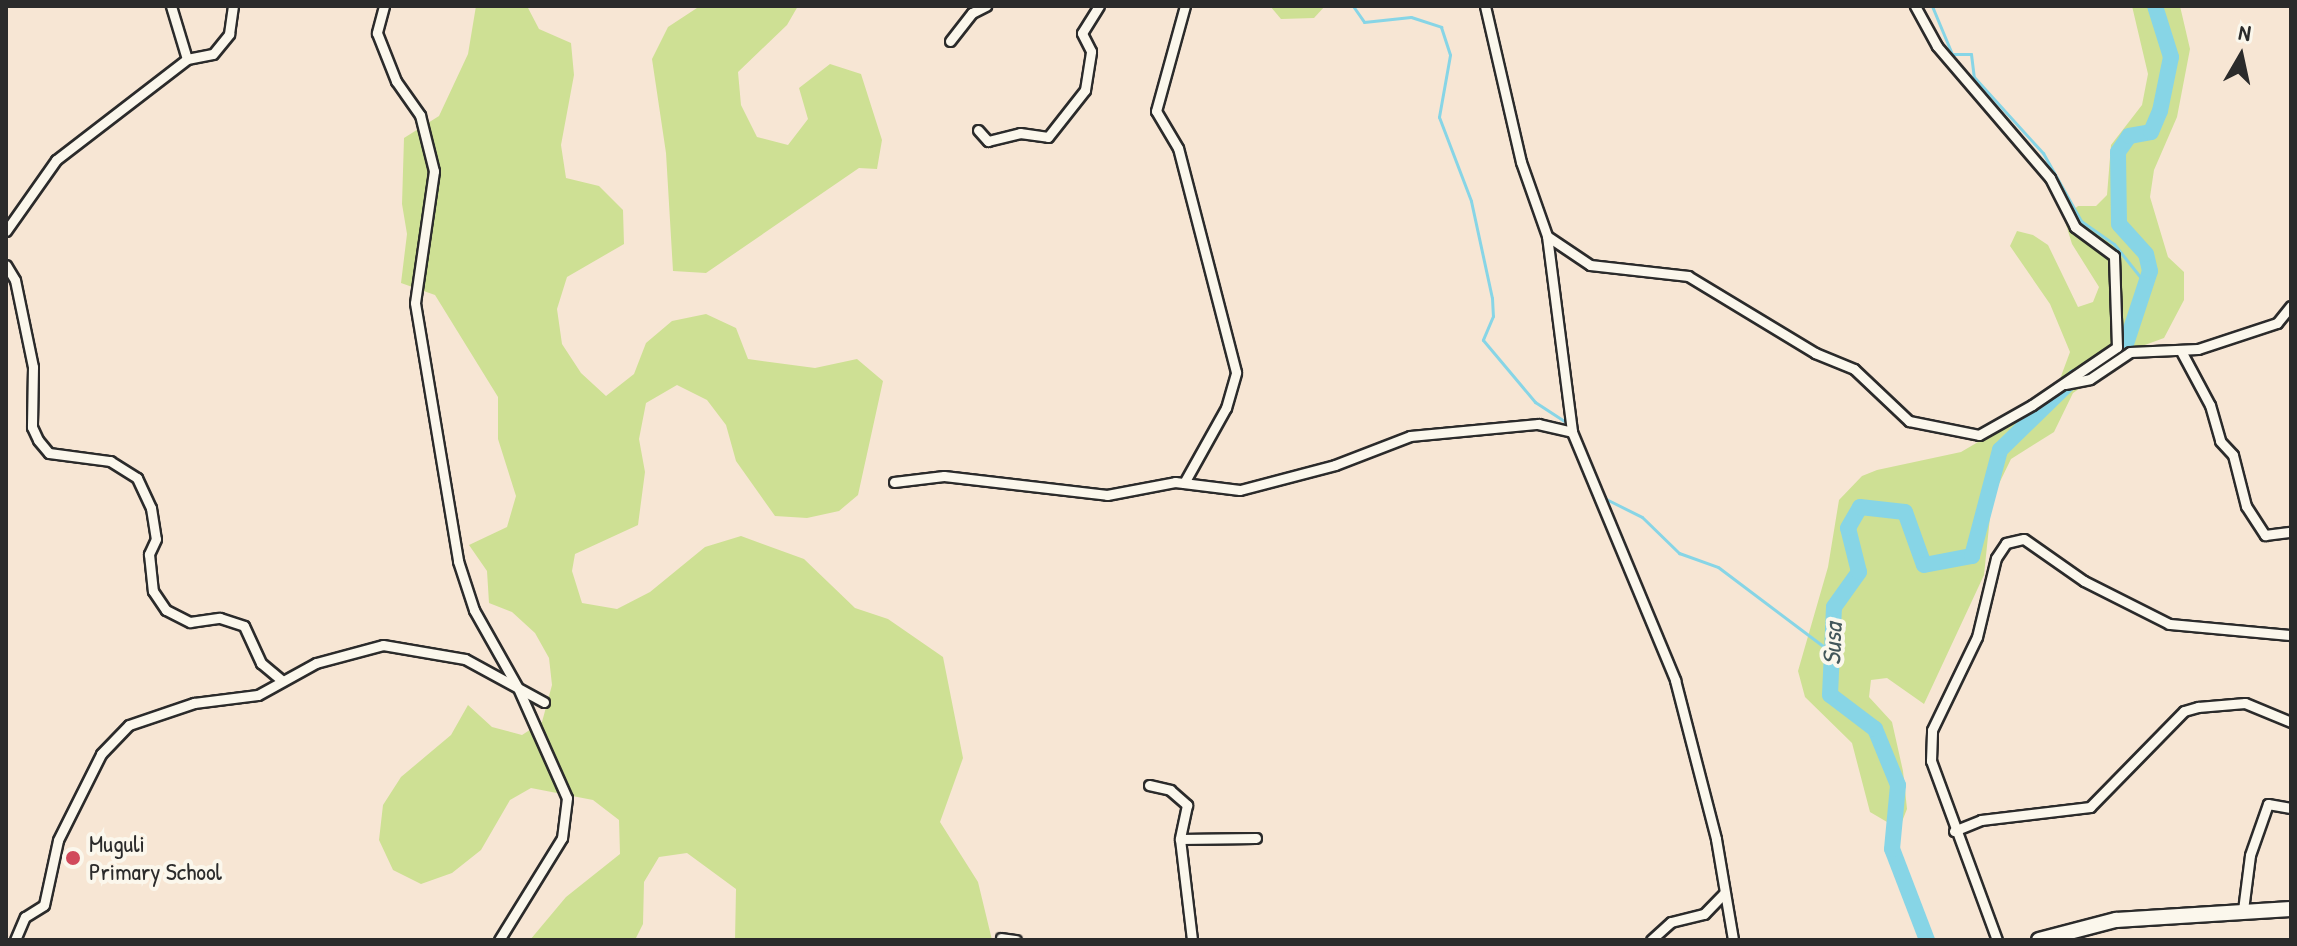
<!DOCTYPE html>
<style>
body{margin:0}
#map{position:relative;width:2297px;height:946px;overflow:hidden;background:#f7e6d4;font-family:"Patrick Hand",sans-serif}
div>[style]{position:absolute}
.green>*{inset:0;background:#cee094}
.stream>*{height:3px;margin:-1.5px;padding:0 1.5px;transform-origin:1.5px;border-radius:1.5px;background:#87d5e6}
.river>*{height:16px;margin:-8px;padding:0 8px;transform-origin:8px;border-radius:8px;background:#87d5e6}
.roads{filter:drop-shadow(2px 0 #2b2b2b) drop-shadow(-2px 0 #2b2b2b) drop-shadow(0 2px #2b2b2b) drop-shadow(0 -2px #2b2b2b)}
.minor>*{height:9px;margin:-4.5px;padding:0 4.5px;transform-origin:4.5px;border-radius:4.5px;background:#fbf7ec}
.secondary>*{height:14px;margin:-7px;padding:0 7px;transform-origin:7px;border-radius:7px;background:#fbf7ec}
.dots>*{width:22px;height:22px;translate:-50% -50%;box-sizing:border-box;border:4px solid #fbf7ec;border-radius:50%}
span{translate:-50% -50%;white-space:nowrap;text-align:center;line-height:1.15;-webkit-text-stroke:8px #fbf7ec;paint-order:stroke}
.poi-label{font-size:24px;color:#2b2b2b}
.left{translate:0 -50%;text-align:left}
.water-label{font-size:26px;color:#42565a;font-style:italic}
.frame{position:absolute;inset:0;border:8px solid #2b2b2b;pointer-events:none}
.north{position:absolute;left:2201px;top:16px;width:80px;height:80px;-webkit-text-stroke:6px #fbf7ec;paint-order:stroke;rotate:9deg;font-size:22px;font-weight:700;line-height:32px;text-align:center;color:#2b2b2b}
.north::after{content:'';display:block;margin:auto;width:28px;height:36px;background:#2b2b2b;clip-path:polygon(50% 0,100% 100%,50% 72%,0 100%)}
</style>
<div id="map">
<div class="green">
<div style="clip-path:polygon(476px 6px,527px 6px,539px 29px,571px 43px,574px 75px,561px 145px,566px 178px,599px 186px,623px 210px,624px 244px,567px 277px,557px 309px,562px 344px,581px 373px,606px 396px,634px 374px,646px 343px,672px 321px,706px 314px,736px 328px,748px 359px,815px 368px,857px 359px,883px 381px,858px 495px,839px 511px,807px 518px,775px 516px,736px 461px,726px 425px,707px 400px,677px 385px,646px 403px,639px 439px,645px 472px,638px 525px,575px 554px,572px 571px,582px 603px,617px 609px,650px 592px,705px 547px,741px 536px,804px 559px,855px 608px,888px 619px,943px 657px,963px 758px,940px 822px,978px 882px,992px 940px,735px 940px,736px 889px,687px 853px,659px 857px,644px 882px,643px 924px,635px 940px,530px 940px,566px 897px,620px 854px,619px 820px,593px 800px,531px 788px,510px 800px,481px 850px,452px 873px,421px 884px,393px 870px,379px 840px,383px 805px,401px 777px,451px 735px,468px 705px,492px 727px,522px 735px,542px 722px,552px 685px,549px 658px,535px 633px,512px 612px,489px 603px,487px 571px,469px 545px,507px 527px,516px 496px,498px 439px,498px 397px,435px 295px,401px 283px,407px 234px,402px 204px,404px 138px,439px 116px,468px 54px)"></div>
<div style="clip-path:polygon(700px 6px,798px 6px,787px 25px,738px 72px,741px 105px,757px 137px,788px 145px,808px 119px,799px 88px,830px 64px,861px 74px,882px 140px,877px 169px,859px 168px,706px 273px,673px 271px,666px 153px,652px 59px,668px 27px)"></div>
<div style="clip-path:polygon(1270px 6px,1325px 6px,1314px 18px,1281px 19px)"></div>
<div style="clip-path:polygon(2132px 6px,2180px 6px,2190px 49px,2177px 117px,2154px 170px,2150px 197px,2168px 257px,2184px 272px,2184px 300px,2164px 338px,2142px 346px,2073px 393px,2054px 432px,2011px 459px,1992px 498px,1984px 575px,1924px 704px,1887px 678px,1871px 680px,1869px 697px,1892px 722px,1903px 771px,1907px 809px,1899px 829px,1870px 812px,1852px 743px,1805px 697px,1798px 671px,1828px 567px,1839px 500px,1862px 476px,1877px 470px,1961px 452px,2002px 428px,2060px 379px,2070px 352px,2050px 304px,2010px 246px,2017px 231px,2033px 235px,2048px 245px,2078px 307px,2093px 302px,2099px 287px,2072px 244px,2064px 218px,2078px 206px,2096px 206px,2107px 195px,2111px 145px,2142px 105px,2148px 74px)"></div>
</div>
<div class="stream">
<div style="left:1353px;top:6px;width:19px;rotate:55deg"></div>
<div style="left:1364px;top:22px;width:47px;rotate:-6.1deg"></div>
<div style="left:1411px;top:17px;width:32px;rotate:18deg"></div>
<div style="left:1441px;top:27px;width:29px;rotate:72deg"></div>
<div style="left:1450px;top:55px;width:63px;rotate:100.1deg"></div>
<div style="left:1439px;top:117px;width:90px;rotate:69.1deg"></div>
<div style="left:1471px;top:201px;width:99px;rotate:77.8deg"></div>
<div style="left:1492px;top:298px;width:18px;rotate:87deg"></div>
<div style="left:1493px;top:316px;width:26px;rotate:113deg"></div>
<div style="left:1483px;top:340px;width:81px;rotate:50deg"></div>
<div style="left:1535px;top:402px;width:38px;rotate:33deg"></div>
<div style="left:1932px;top:6px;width:52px;rotate:67.4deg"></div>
<div style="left:1952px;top:54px;width:19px"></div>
<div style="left:1971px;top:54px;width:23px;rotate:83deg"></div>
<div style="left:1974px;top:77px;width:103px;rotate:47.8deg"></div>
<div style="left:2043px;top:153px;width:78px;rotate:60.8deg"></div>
<div style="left:2081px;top:221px;width:40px;rotate:34.9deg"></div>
<div style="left:2114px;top:244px;width:50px;rotate:51.5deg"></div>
<div style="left:1600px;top:489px;width:12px;rotate:59deg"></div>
<div style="left:1606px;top:499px;width:40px;rotate:26.6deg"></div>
<div style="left:1642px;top:517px;width:52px;rotate:44.2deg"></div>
<div style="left:1679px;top:553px;width:41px;rotate:19.7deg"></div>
<div style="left:1718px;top:567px;width:143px;rotate:37deg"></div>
</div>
<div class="river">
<div style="left:1927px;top:940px;width:97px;rotate:-111deg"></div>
<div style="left:1892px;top:849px;width:64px;rotate:-84.6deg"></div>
<div style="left:1898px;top:785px;width:61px;rotate:-112.3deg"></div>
<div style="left:1875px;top:729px;width:56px;rotate:-142.9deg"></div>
<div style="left:1830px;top:695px;width:88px;rotate:-87.4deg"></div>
<div style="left:1834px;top:607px;width:43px;rotate:-54.5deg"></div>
<div style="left:1859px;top:572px;width:45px;rotate:-104deg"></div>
<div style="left:1848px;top:528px;width:24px;rotate:-60deg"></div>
<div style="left:1860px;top:507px;width:45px;rotate:6.3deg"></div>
<div style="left:1905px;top:512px;width:56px;rotate:70.3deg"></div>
<div style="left:1924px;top:565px;width:49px;rotate:-10.6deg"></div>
<div style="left:1972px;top:556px;width:110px;rotate:-75.2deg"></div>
<div style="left:2000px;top:450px;width:105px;rotate:-44.2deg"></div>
<div style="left:2075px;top:377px;width:29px;rotate:-18deg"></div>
<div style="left:2103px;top:368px;width:28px;rotate:-41deg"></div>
<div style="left:2124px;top:350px;width:83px;rotate:-71.8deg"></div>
<div style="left:2150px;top:271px;width:17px;rotate:-103deg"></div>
<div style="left:2146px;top:254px;width:40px;rotate:-132deg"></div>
<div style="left:2119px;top:224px;width:72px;rotate:-90.8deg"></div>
<div style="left:2118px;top:152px;width:19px;rotate:-55deg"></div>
<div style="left:2129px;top:136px;width:22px;rotate:-10deg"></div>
<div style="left:2151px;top:132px;width:23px;rotate:-67deg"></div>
<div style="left:2160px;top:111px;width:55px;rotate:-78.5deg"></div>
<div style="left:2171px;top:57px;width:53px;rotate:-107.4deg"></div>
</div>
<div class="roads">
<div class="minor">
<div style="left:171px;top:6px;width:55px;rotate:73.2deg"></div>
<div style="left:384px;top:6px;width:28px;rotate:105deg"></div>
<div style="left:377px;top:33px;width:52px;rotate:68.4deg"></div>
<div style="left:396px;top:81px;width:42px;rotate:54.8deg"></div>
<div style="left:420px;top:115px;width:58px;rotate:76deg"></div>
<div style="left:434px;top:171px;width:133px;rotate:98.2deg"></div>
<div style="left:415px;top:303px;width:262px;rotate:80.5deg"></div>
<div style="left:458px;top:561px;width:52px;rotate:71.9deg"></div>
<div style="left:474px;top:610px;width:90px;rotate:60.6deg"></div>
<div style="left:518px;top:688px;width:120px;rotate:66deg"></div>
<div style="left:567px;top:798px;width:40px;rotate:97.1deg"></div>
<div style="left:562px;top:838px;width:120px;rotate:121.7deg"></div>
<div style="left:1485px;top:6px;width:160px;rotate:77deg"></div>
<div style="left:1521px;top:162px;width:78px;rotate:70.6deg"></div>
<div style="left:1547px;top:236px;width:198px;rotate:82.7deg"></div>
<div style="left:1572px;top:432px;width:269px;rotate:67.4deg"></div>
<div style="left:1675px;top:680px;width:164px;rotate:75.5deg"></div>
<div style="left:1716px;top:839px;width:102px;rotate:80.4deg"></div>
<div style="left:950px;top:41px;width:36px;rotate:-52deg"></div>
<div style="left:972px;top:13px;width:16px;rotate:-27deg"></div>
<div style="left:978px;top:130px;width:15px;rotate:48deg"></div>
<div style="left:988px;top:141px;width:33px;rotate:-14deg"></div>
<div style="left:1020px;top:133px;width:28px;rotate:8deg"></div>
<div style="left:1048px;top:137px;width:60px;rotate:-51.8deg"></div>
<div style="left:1085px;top:90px;width:39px;rotate:-81deg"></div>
<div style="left:1091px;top:51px;width:20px;rotate:-117deg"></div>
<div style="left:1082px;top:33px;width:32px;rotate:-58deg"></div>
<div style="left:6px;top:231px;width:87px;rotate:-54.8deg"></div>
<div style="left:56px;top:160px;width:165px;rotate:-37.6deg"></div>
<div style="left:187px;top:59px;width:26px;rotate:-11deg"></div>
<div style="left:213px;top:54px;width:26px;rotate:-51deg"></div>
<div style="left:229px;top:34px;width:28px;rotate:-82deg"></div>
<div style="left:1547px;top:236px;width:52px;rotate:34deg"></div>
<div style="left:1590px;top:265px;width:99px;rotate:6.4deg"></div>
<div style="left:1688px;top:276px;width:149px;rotate:31.2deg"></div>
<div style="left:1815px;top:353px;width:42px;rotate:22.3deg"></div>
<div style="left:1854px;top:369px;width:76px;rotate:43.4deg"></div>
<div style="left:1909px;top:421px;width:71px;rotate:11.3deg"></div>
<div style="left:1979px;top:435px;width:61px;rotate:-29.5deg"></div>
<div style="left:2032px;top:405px;width:103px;rotate:-34.3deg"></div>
<div style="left:2117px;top:347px;width:91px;rotate:-91.9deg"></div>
<div style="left:2114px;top:256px;width:49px;rotate:-143.4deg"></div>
<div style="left:2075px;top:227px;width:55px;rotate:-117deg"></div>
<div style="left:2050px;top:178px;width:174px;rotate:-130.6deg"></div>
<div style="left:1937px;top:46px;width:46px;rotate:-118.8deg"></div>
<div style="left:6px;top:265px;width:17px;rotate:59deg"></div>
<div style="left:15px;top:280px;width:89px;rotate:78.3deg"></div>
<div style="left:33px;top:367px;width:60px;rotate:91deg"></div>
<div style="left:32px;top:427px;width:14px;rotate:65deg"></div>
<div style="left:38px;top:440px;width:17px;rotate:50deg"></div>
<div style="left:49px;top:453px;width:62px;rotate:7.5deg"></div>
<div style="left:110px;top:461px;width:32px;rotate:32deg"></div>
<div style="left:137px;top:478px;width:33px;rotate:65deg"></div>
<div style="left:151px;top:508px;width:31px;rotate:81deg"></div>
<div style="left:156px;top:539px;width:17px;rotate:115deg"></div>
<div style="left:149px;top:554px;width:37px;rotate:84deg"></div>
<div style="left:153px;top:591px;width:23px;rotate:56deg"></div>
<div style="left:166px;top:610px;width:27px;rotate:27deg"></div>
<div style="left:190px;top:622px;width:30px;rotate:-8deg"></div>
<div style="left:220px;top:618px;width:25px;rotate:18deg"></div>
<div style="left:244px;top:626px;width:41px;rotate:65.3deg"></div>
<div style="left:261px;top:663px;width:25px;rotate:40deg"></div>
<div style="left:2181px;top:351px;width:61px;rotate:61.8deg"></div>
<div style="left:2210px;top:405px;width:37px;rotate:74deg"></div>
<div style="left:2220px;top:441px;width:19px;rotate:47deg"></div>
<div style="left:2233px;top:455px;width:53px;rotate:75.7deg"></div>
<div style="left:2246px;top:506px;width:35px;rotate:57deg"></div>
<div style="left:2265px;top:535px;width:26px;rotate:-7deg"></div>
<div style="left:2065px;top:384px;width:25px;rotate:-11deg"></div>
<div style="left:2090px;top:379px;width:48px;rotate:-34deg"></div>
<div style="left:2130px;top:352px;width:68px;rotate:-2.5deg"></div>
<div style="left:2198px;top:349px;width:83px;rotate:-18.2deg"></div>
<div style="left:2277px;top:323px;width:22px;rotate:-51deg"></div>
<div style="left:894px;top:482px;width:50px;rotate:-6.8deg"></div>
<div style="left:944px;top:476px;width:164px;rotate:6.6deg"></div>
<div style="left:1107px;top:495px;width:69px;rotate:-10.8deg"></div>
<div style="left:1175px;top:482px;width:65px;rotate:7deg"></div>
<div style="left:1240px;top:490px;width:98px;rotate:-14.7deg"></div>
<div style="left:1335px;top:465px;width:80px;rotate:-21.1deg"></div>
<div style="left:1410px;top:436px;width:129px;rotate:-5.4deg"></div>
<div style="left:1538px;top:424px;width:35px;rotate:13deg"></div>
<div style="left:1184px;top:483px;width:86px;rotate:-60.8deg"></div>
<div style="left:1226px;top:408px;width:37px;rotate:-74deg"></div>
<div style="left:1236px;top:372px;width:231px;rotate:-104.5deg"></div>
<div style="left:1178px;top:148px;width:43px;rotate:-120.7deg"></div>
<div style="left:1156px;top:111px;width:109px;rotate:-74.6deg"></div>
<div style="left:1149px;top:785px;width:22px;rotate:13deg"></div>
<div style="left:1170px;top:790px;width:23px;rotate:41deg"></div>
<div style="left:1187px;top:805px;width:35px;rotate:102deg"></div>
<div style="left:1180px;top:839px;width:102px;rotate:83.2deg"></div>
<div style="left:1954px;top:831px;width:29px;rotate:-22deg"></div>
<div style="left:1981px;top:820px;width:110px;rotate:-6.8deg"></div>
<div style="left:2090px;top:807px;width:134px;rotate:-45.6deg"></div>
<div style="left:2184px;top:711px;width:15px;rotate:-16deg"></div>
<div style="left:2198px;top:707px;width:47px;rotate:-4.9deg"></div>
<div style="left:2245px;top:703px;width:50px;rotate:22.4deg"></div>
<div style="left:1180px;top:839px;width:76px;rotate:-0.8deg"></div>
<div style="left:2243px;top:910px;width:55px;rotate:-82.7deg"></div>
<div style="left:2250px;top:855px;width:54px;rotate:-70.6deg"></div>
<div style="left:2268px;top:804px;width:23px;rotate:10deg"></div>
<div style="left:1001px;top:938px;width:15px;rotate:8deg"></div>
<div style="left:15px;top:940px;width:25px;rotate:-67deg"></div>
<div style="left:25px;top:917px;width:22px;rotate:-32deg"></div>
<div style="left:44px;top:905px;width:66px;rotate:-77.8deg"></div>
<div style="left:58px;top:840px;width:96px;rotate:-63.4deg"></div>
<div style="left:101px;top:754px;width:40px;rotate:-46deg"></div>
<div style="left:129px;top:725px;width:69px;rotate:-18.7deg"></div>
<div style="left:194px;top:703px;width:64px;rotate:-7.1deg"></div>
<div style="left:258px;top:695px;width:66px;rotate:-28.9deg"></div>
<div style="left:316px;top:663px;width:69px;rotate:-15deg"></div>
<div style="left:383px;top:645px;width:83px;rotate:9.7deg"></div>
<div style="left:465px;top:659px;width:90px;rotate:28.6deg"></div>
<div style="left:1651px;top:940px;width:27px;rotate:-42deg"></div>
<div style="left:1671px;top:922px;width:34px;rotate:-14deg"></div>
<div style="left:1704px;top:914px;width:28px;rotate:-46deg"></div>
<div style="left:1997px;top:940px;width:191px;rotate:-110.2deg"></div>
<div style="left:1931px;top:761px;width:31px;rotate:-88deg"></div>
<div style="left:1932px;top:730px;width:103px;rotate:-64.2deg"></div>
<div style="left:1977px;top:637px;width:81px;rotate:-76.5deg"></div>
<div style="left:1996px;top:558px;width:18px;rotate:-56deg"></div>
<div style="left:2006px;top:543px;width:18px;rotate:-13deg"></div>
<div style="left:2024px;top:539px;width:73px;rotate:35deg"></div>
<div style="left:2084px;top:581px;width:95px;rotate:26.8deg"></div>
<div style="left:2169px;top:624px;width:122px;rotate:5.2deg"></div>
</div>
<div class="secondary">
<div style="left:2039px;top:940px;width:80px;rotate:-14.6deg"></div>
<div style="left:2116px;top:920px;width:175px;rotate:-3.6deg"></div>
</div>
</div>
<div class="dots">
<div style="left:73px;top:858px;background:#d1495b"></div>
</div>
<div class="poi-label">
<span class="left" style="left:89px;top:858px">Muguli<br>Primary School</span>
</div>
<div class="water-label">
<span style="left:1832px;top:644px;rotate:-88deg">Susa</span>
</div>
<div class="frame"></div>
<div class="north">N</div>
</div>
